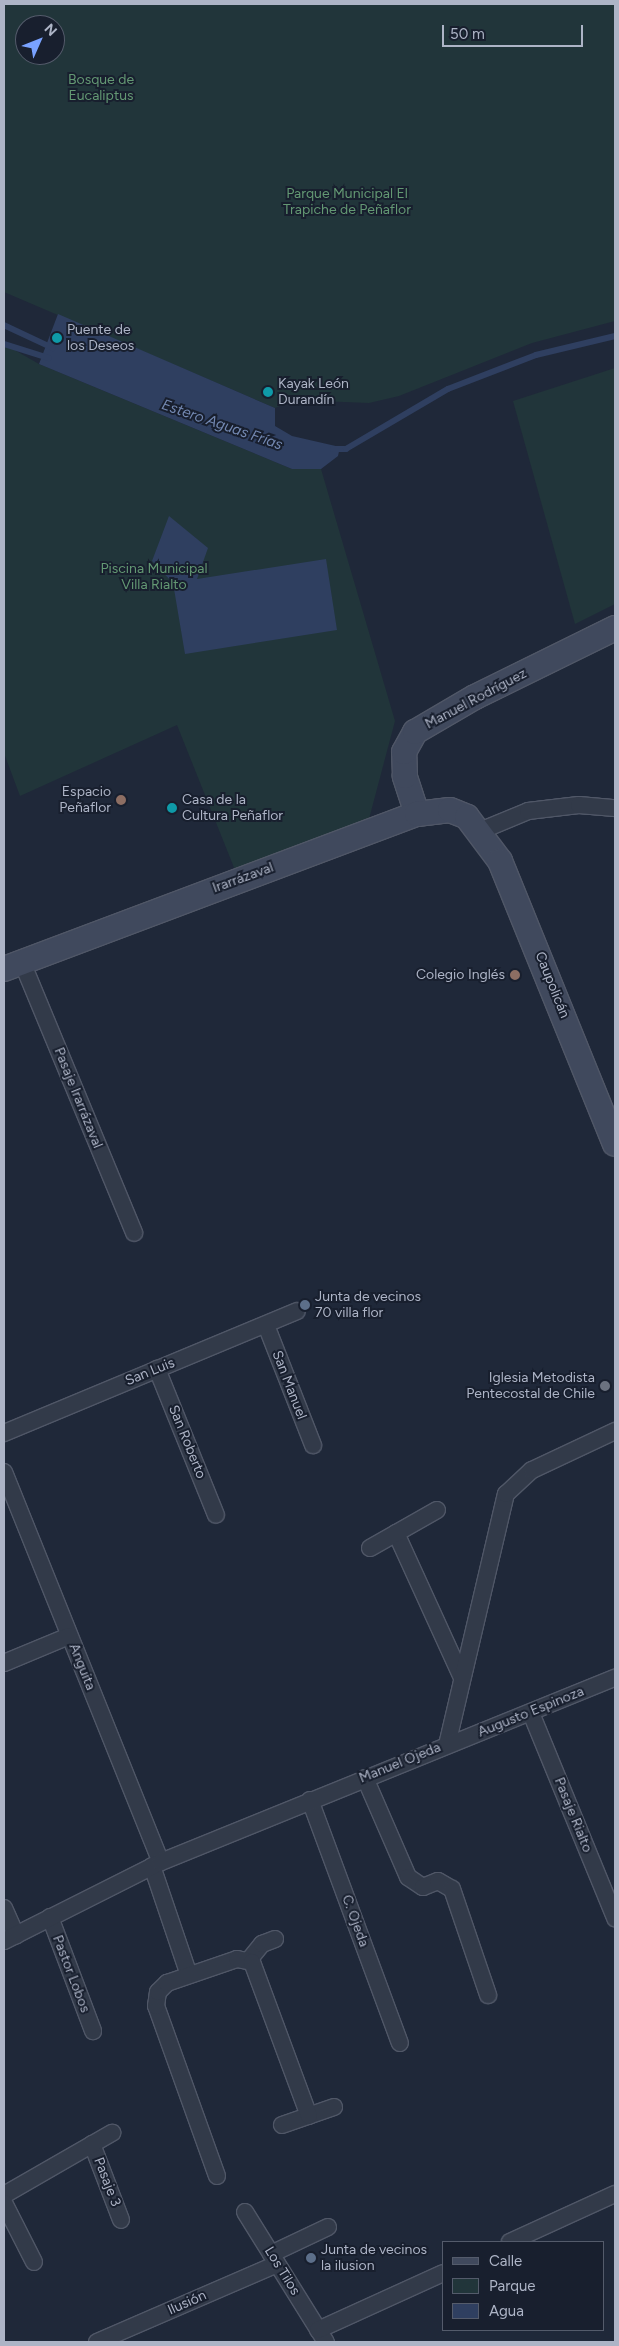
<!DOCTYPE html>
<meta charset="utf-8">
<style>
body{margin:0}
#map{position:relative;width:619px;height:2346px;overflow:hidden;background:#1f2839;font-family:Figtree,sans-serif}
div>[style]{position:absolute}
.green>*{inset:0;background:#21353a}
.water>*{inset:0;background:#2f3f60}
.stream>*{height:5.5px;margin:-2.75px;padding:0 2.75px;transform-origin:2.75px;border-radius:2.75px;background:#2f3f60}
.roads{filter:drop-shadow(1px 0 #505767) drop-shadow(-1px 0 #505767) drop-shadow(0 1px #505767) drop-shadow(0 -1px #505767)}
.street>*{height:16px;margin:-8px;padding:0 8px;transform-origin:8px;border-radius:8px;background:#323a49}
.secondary>*{height:24px;margin:-12px;padding:0 12px;transform-origin:12px;border-radius:12px;background:#40495d}
.dots>*{width:14px;height:14px;translate:-50% -50%;box-sizing:border-box;border:2px solid #181f2e;border-radius:50%}
span{translate:-50% -50%;white-space:nowrap;text-align:center;line-height:1.15;-webkit-text-stroke:4px #181f2e;paint-order:stroke}
.park-label{font-size:14px;color:#639873}
.poi-label{font-size:14px;color:#adb4c6}
.left{translate:0 -50%;text-align:left}
.right{translate:-100% -50%;text-align:right}
.street-label{font-size:14px;color:#adb4c6}
.water-label{font-size:15px;color:#7388b1;font-style:italic}
.frame{position:absolute;inset:0;border:5px solid #adb4c6;pointer-events:none}
.legend{position:absolute;left:442px;top:2241px;width:162px;height:90px;box-sizing:border-box;background:#181f2e;border:1px solid #545b6b;margin:0;padding:6px 9px;list-style:none;font-size:15px;color:#adb4c6}
.legend li{display:flex;align-items:center;gap:10px;height:25px}
.legend b{width:25px;border:1px solid #545b6b}
.north{position:absolute;left:15px;top:15px;width:50px;height:50px;box-sizing:border-box;background:#181f2e;border:1px solid #545b6b;border-radius:50%;rotate:46deg;font-size:14px;font-weight:700;line-height:20px;text-align:center;color:#adb4c6}
.north::after{content:'';display:block;margin:auto;width:18px;height:22px;background:#79a2ff;clip-path:polygon(50% 0,100% 100%,50% 72%,0 100%)}
.scale{position:absolute;left:442px;top:25px;width:141px;height:22px;box-sizing:border-box;border:2px solid #adb4c6;border-top:0;padding-left:6px;font-size:15px;line-height:18px;white-space:nowrap;color:#adb4c6;-webkit-text-stroke:4px #181f2e;paint-order:stroke}
</style>
<div id="map">
<div class="green">
<div style="clip-path:polygon(evenodd,4px 4px,615px 4px,615px 321px,532px 343px,399px 396px,369px 403px,294px 400px,275px 408px,4px 292px,4px 4px,25px 25px,55px 25px,55px 55px,25px 55px,25px 25px)"></div>
<div style="clip-path:polygon(4px 344px,39px 364px,292px 469px,321px 469px,395px 721px,369px 819px,235px 870px,177px 725px,20px 796px,4px 753px)"></div>
<div style="clip-path:polygon(615px 368px,615px 604px,575px 624px,513px 401px)"></div>
</div>
<div class="water">
<div style="clip-path:polygon(58px 314px,275px 408px,275px 426px,292px 436px,340px 447px,338px 456px,321px 469px,292px 469px,39px 364px)"></div>
<div style="clip-path:polygon(169px 516px,208px 548px,197px 579px,326px 559px,337px 630px,185px 654px,173px 583px,152px 561px)"></div>
</div>
<div class="stream">
<div style="left:4px;top:325px;width:54px;rotate:25.1deg"></div>
<div style="left:4px;top:344px;width:47px;rotate:17.3deg"></div>
<div style="left:333px;top:449px;width:13px"></div>
<div style="left:346px;top:449px;width:118px;rotate:-30.5deg"></div>
<div style="left:448px;top:389px;width:94px;rotate:-21.1deg"></div>
<div style="left:536px;top:355px;width:81px;rotate:-13.5deg"></div>
</div>
<div class="roads">
<div class="street">
<div style="left:480px;top:831px;width:52px;rotate:-22.6deg"></div>
<div style="left:528px;top:811px;width:51px;rotate:-6.7deg"></div>
<div style="left:579px;top:805px;width:36px;rotate:5deg"></div>
<div style="left:22px;top:962px;width:293px;rotate:67.5deg"></div>
<div style="left:266px;top:1325px;width:129px;rotate:68.6deg"></div>
<div style="left:157px;top:1369px;width:157px;rotate:68deg"></div>
<div style="left:4px;top:1433px;width:317px;rotate:-22.6deg"></div>
<div style="left:4px;top:1472px;width:420px;rotate:68.1deg"></div>
<div style="left:396px;top:1533px;width:159px;rotate:65.5deg"></div>
<div style="left:370px;top:1548px;width:77px;rotate:-29.6deg"></div>
<div style="left:4px;top:1663px;width:70px;rotate:-22.6deg"></div>
<div style="left:531px;top:1713px;width:222px;rotate:67.7deg"></div>
<div style="left:447px;top:1745px;width:258px;rotate:-76.8deg"></div>
<div style="left:506px;top:1494px;width:35px;rotate:-43deg"></div>
<div style="left:532px;top:1470px;width:92px;rotate:-25.2deg"></div>
<div style="left:365px;top:1778px;width:108px;rotate:66.5deg"></div>
<div style="left:408px;top:1877px;width:18px;rotate:34deg"></div>
<div style="left:423px;top:1887px;width:16px;rotate:-22deg"></div>
<div style="left:438px;top:1881px;width:16px;rotate:30deg"></div>
<div style="left:452px;top:1889px;width:112px;rotate:71.2deg"></div>
<div style="left:310px;top:1800px;width:259px;rotate:69.7deg"></div>
<div style="left:152px;top:1866px;width:115px;rotate:71.3deg"></div>
<div style="left:4px;top:1908px;width:30px;rotate:66deg"></div>
<div style="left:50px;top:1917px;width:122px;rotate:69.3deg"></div>
<div style="left:4px;top:1941px;width:176px;rotate:-26.7deg"></div>
<div style="left:161px;top:1862px;width:490px;rotate:-22.1deg"></div>
<div style="left:249px;top:1960px;width:21px;rotate:-51deg"></div>
<div style="left:262px;top:1944px;width:14px;rotate:-21deg"></div>
<div style="left:282px;top:2125px;width:55px;rotate:-19.1deg"></div>
<div style="left:92px;top:2144px;width:81px;rotate:69.1deg"></div>
<div style="left:217px;top:2176px;width:181px;rotate:-109.7deg"></div>
<div style="left:156px;top:2006px;width:14px;rotate:-82deg"></div>
<div style="left:158px;top:1992px;width:13px;rotate:-45deg"></div>
<div style="left:167px;top:1983px;width:74px;rotate:-18.9deg"></div>
<div style="left:237px;top:1959px;width:15px;rotate:11deg"></div>
<div style="left:252px;top:1962px;width:164px;rotate:69.7deg"></div>
<div style="left:4px;top:2195px;width:125px;rotate:-29.9deg"></div>
<div style="left:4px;top:2203px;width:66px;rotate:63deg"></div>
<div style="left:245px;top:2212px;width:153px;rotate:58.1deg"></div>
<div style="left:510px;top:2242px;width:115px;rotate:-24.6deg"></div>
<div style="left:271px;top:2254px;width:63px;rotate:-25.3deg"></div>
<div style="left:318px;top:2330px;width:137px;rotate:-24.5deg"></div>
<div style="left:97px;top:2342px;width:196px;rotate:-23.4deg"></div>
</div>
<div class="secondary">
<div style="left:417px;top:814px;width:40px;rotate:-108deg"></div>
<div style="left:405px;top:776px;width:24px;rotate:-92deg"></div>
<div style="left:404px;top:752px;width:23px;rotate:-61deg"></div>
<div style="left:415px;top:732px;width:69px;rotate:-30.3deg"></div>
<div style="left:475px;top:697px;width:156px;rotate:-26.2deg"></div>
<div style="left:4px;top:969px;width:441px;rotate:-20.6deg"></div>
<div style="left:417px;top:814px;width:33px;rotate:-7deg"></div>
<div style="left:450px;top:810px;width:18px;rotate:22deg"></div>
<div style="left:467px;top:817px;width:55px;rotate:53.1deg"></div>
<div style="left:500px;top:861px;width:305px;rotate:67.9deg"></div>
</div>
</div>
<div class="dots">
<div style="left:57px;top:338px;background:#0f9aa8"></div>
<div style="left:268px;top:392px;background:#0f9aa8"></div>
<div style="left:121px;top:800px;background:#8d6e63"></div>
<div style="left:172px;top:808px;background:#0f9aa8"></div>
<div style="left:515px;top:975px;background:#8d6e63"></div>
<div style="left:305px;top:1305px;background:#5c6f8a"></div>
<div style="left:605px;top:1386px;background:#6b7280"></div>
<div style="left:311px;top:2258px;background:#5c6f8a"></div>
</div>
<div class="park-label">
<span style="left:101px;top:88px">Bosque de<br>Eucaliptus</span>
<span style="left:347px;top:202px">Parque Municipal El<br>Trapiche de Peñaflor</span>
<span style="left:154px;top:577px">Piscina Municipal<br>Villa Rialto</span>
</div>
<div class="poi-label">
<span class="left" style="left:67px;top:338px">Puente de<br>los Deseos</span>
<span class="left" style="left:278px;top:392px">Kayak León<br>Durandín</span>
<span class="right" style="left:111px;top:800px">Espacio<br>Peñaflor</span>
<span class="left" style="left:182px;top:808px">Casa de la<br>Cultura Peñaflor</span>
<span class="right" style="left:505px;top:975px">Colegio Inglés</span>
<span class="left" style="left:315px;top:1305px">Junta de vecinos<br>70 villa flor</span>
<span class="right" style="left:595px;top:1386px">Iglesia Metodista<br>Pentecostal de Chile</span>
<span class="left" style="left:321px;top:2258px">Junta de vecinos<br>la ilusion</span>
</div>
<div class="street-label">
<span style="left:476px;top:699px;rotate:-28deg">Manuel Rodríguez</span>
<span style="left:243px;top:878px;rotate:-20deg">Irarrázaval</span>
<span style="left:552px;top:985px;rotate:68deg">Caupolicán</span>
<span style="left:78px;top:1098px;rotate:68deg">Pasaje Irarrázaval</span>
<span style="left:150px;top:1372px;rotate:-22deg">San Luis</span>
<span style="left:289px;top:1385px;rotate:69deg">San Manuel</span>
<span style="left:187px;top:1442px;rotate:68deg">San Roberto</span>
<span style="left:82px;top:1667px;rotate:68deg">Anguita</span>
<span style="left:531px;top:1712px;rotate:-22deg">Augusto Espinoza</span>
<span style="left:400px;top:1763px;rotate:-22deg">Manuel Ojeda</span>
<span style="left:573px;top:1815px;rotate:68deg">Pasaje Rialto</span>
<span style="left:355px;top:1921px;rotate:70deg">C. Ojeda</span>
<span style="left:71px;top:1974px;rotate:69deg">Pastor Lobos</span>
<span style="left:107px;top:2182px;rotate:69deg">Pasaje 3</span>
<span style="left:282px;top:2271px;rotate:58deg">Los Tilos</span>
<span style="left:187px;top:2303px;rotate:-24deg">Ilusión</span>
</div>
<div class="water-label">
<span style="left:222px;top:425px;rotate:19deg">Estero Aguas Frías</span>
</div>
<div class="frame"></div>
<ul class="legend">
<li><b style="height:6px;background:#40495d"></b>Calle</li>
<li><b style="height:14px;background:#21353a"></b>Parque</li>
<li><b style="height:14px;background:#2f3f60"></b>Agua</li>
</ul>
<div class="north">N</div>
<div class="scale">50 m</div>
</div>
